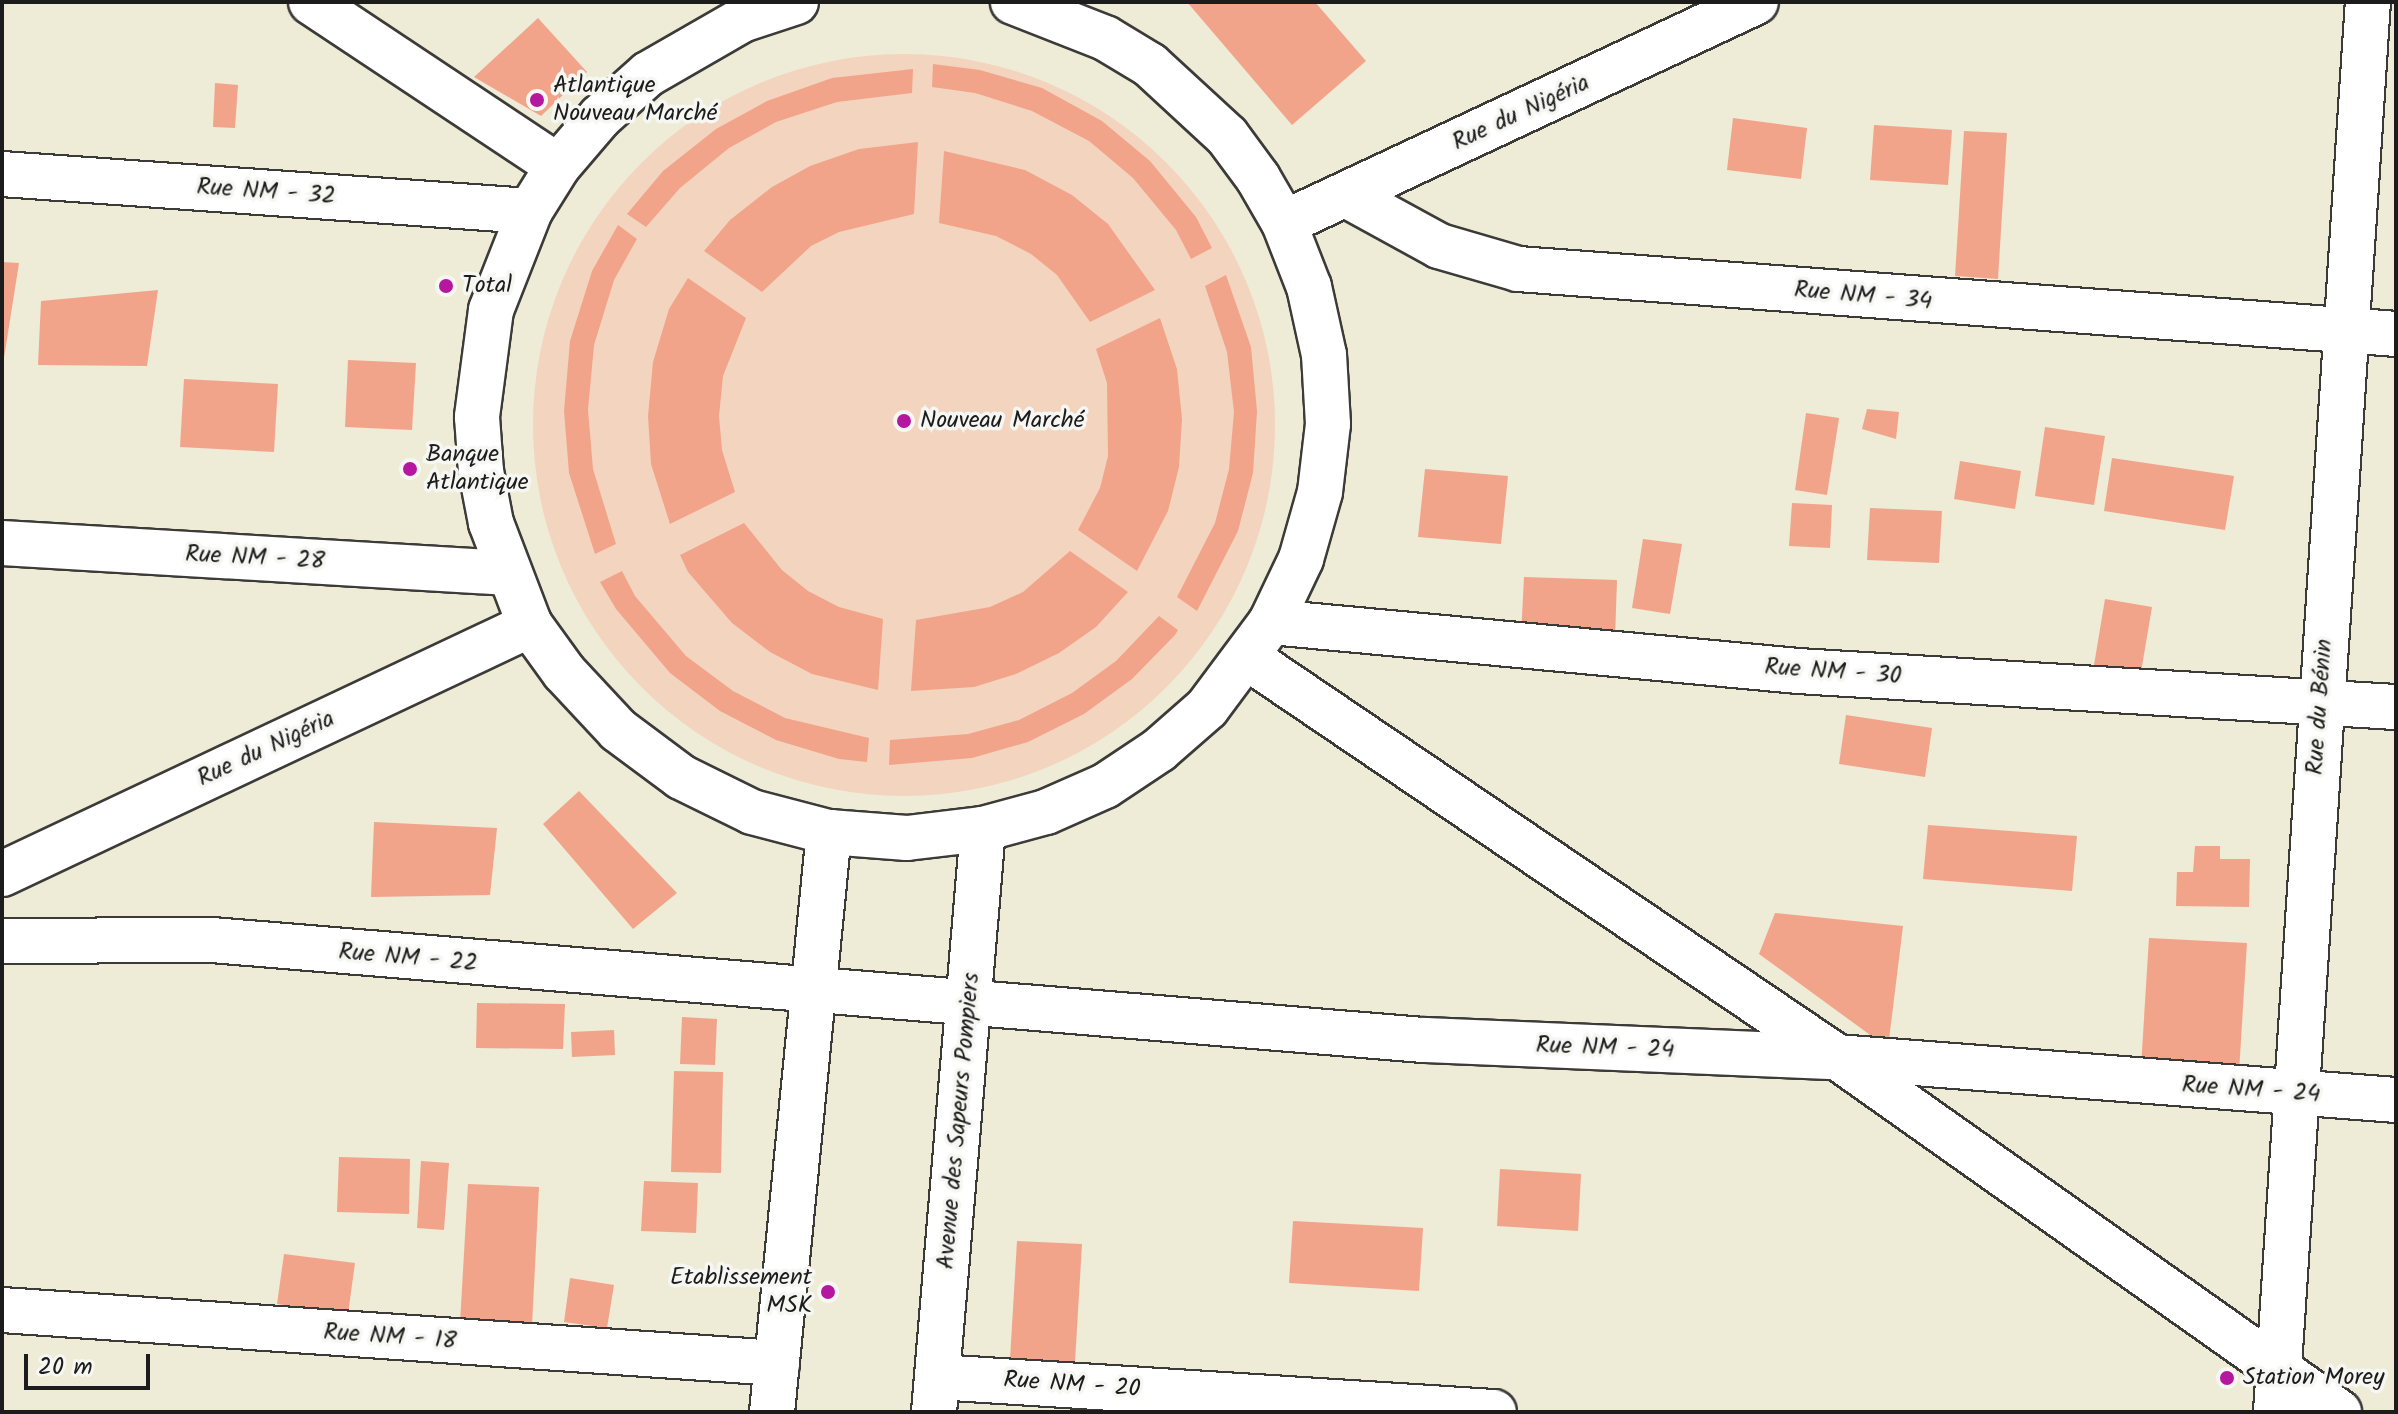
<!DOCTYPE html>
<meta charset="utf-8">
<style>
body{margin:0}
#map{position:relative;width:2398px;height:1414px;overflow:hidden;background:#eeebd7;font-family:Kalam,sans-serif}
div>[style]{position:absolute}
.built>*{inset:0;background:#f3d4be}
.round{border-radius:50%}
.building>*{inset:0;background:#f2a48a}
.roads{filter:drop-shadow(2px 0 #3c3b38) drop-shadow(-2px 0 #3c3b38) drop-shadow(0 2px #3c3b38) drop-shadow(0 -2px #3c3b38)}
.minor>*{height:44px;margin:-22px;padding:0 22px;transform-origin:22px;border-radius:22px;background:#fff}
.dots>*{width:22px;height:22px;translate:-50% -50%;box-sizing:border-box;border:4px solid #f6f6f2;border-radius:50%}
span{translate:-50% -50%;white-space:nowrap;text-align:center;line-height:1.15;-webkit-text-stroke:7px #f6f6f2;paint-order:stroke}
.poi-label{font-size:24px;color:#1c1c1c}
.left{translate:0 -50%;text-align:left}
.right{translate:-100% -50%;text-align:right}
.street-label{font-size:24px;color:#1c1c1c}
.frame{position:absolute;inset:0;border:4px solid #1c1c1c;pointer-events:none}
.scale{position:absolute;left:24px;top:1354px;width:126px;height:36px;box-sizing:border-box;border:4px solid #1c1c1c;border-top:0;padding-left:10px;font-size:24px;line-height:28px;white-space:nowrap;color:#1c1c1c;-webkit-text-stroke:6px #f6f6f2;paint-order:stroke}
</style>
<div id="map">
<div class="built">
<div class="round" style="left:533px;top:54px;width:742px;height:742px"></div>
</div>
<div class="building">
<div style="clip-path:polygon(1187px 2px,1315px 2px,1366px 61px,1292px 125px)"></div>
<div style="clip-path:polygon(538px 18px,587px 72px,541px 116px,474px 77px)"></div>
<div style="clip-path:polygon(933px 64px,980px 70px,1042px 88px,1102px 121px,1150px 161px,1196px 217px,1212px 248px,1191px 259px,1176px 230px,1133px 178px,1089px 141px,1032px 111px,975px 93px,932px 87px)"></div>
<div style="clip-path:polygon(913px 69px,912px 93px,837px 102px,776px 122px,729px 148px,680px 188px,646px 227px,627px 214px,663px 171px,716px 129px,767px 101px,832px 78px)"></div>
<div style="clip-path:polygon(215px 83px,238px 85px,235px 128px,213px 127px)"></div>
<div style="clip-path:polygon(1733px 118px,1807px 128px,1801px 179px,1727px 170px)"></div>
<div style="clip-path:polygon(1874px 125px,1952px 130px,1948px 185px,1870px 180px)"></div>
<div style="clip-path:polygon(1964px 131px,2007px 133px,1998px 279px,1955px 276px)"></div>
<div style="clip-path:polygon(918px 142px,914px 214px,839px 232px,811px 246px,762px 292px,704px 251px,730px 220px,772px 187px,810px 166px,859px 149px)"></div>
<div style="clip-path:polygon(944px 151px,1025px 170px,1072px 195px,1108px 224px,1155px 290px,1090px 322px,1057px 275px,1031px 254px,996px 236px,939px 223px)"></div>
<div style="clip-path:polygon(618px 225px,637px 239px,614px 280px,594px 345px,588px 410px,593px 469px,616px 544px,595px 554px,569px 473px,564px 411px,570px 341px,592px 271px)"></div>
<div style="clip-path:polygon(2px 262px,19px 263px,4px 358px,2px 358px)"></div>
<div style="clip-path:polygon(1226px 275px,1251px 347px,1257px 411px,1253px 473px,1238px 531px,1197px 611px,1177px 597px,1215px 523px,1229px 469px,1234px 412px,1227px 352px,1205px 286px)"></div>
<div style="clip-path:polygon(688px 278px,746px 318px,723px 376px,719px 416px,722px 450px,735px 492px,670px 524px,651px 464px,648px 416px,653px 362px,669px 309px)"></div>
<div style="clip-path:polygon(158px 290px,147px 366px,38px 365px,41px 301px)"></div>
<div style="clip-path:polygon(1160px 318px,1177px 369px,1182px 419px,1179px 467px,1168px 511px,1137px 571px,1078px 530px,1100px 488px,1108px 456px,1107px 383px,1096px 349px)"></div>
<div style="clip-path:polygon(348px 360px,416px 363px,412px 430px,345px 427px)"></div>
<div style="clip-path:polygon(184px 379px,278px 384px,274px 452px,180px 447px)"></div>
<div style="clip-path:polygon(1867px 409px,1899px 412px,1896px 439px,1862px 429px)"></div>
<div style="clip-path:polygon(1806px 413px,1839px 418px,1827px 495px,1795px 490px)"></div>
<div style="clip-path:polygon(2045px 427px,2105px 436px,2094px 505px,2035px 496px)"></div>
<div style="clip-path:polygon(2112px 458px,2234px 476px,2225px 530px,2104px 511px)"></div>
<div style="clip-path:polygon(1960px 461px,2021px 471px,2015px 509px,1954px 499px)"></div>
<div style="clip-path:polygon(1425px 469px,1508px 476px,1501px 544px,1418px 537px)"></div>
<div style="clip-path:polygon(1792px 503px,1832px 505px,1830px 548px,1789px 546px)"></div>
<div style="clip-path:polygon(1870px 508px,1942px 511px,1939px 563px,1867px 560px)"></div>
<div style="clip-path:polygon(744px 523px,782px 570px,808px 591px,839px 607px,883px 619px,878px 690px,812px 674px,770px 652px,732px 623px,688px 572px,680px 555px)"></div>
<div style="clip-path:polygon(1643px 539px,1682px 544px,1670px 614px,1632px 608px)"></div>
<div style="clip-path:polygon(1070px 551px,1128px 592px,1096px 627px,1059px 653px,1016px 674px,974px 687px,911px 691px,916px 620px,990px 607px,1023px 592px)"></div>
<div style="clip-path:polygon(622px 571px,635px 596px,686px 656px,733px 691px,785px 718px,869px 738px,867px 762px,839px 759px,776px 740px,720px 711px,670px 673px,616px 609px,600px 582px)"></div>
<div style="clip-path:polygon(1524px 577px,1617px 580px,1615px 639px,1521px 636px)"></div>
<div style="clip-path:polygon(2105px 599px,2152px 607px,2141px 672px,2094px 665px)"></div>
<div style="clip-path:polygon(1159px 616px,1178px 630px,1175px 635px,1132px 679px,1084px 714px,1028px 742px,972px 758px,889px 765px,890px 740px,968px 734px,1019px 720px,1072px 693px,1116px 661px)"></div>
<div style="clip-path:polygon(1846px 715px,1932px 728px,1925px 777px,1839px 764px)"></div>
<div style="clip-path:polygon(579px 791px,677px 893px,633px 929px,543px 824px)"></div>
<div style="clip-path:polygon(374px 822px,497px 828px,490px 895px,371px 897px)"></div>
<div style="clip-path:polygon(1928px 825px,2077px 836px,2072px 891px,1923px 879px)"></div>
<div style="clip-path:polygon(2195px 846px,2220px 846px,2220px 859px,2250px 859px,2249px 907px,2176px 906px,2177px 872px,2193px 872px)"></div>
<div style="clip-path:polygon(1775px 913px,1903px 926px,1888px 1048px,1759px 954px)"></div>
<div style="clip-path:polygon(2149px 938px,2247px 943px,2239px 1072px,2141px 1067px)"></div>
<div style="clip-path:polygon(477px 1003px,565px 1004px,563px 1049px,476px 1048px)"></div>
<div style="clip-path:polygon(682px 1017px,717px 1019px,715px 1065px,680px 1064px)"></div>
<div style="clip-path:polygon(614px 1030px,615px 1055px,572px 1057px,571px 1032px)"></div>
<div style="clip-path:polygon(674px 1071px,723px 1072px,721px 1173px,671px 1172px)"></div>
<div style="clip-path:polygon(339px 1157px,410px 1159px,409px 1214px,337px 1212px)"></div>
<div style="clip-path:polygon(421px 1161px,449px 1163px,444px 1230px,417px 1228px)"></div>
<div style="clip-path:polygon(1500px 1169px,1581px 1174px,1578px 1231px,1497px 1226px)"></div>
<div style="clip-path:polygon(644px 1181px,698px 1183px,696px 1233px,641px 1231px)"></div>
<div style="clip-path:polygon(468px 1184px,539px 1187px,532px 1326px,460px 1323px)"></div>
<div style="clip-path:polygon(1293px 1221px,1423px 1228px,1419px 1291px,1289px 1283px)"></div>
<div style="clip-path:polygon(1017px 1241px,1082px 1244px,1074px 1379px,1009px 1376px)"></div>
<div style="clip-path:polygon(284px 1254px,355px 1263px,348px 1314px,277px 1304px)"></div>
<div style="clip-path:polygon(570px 1278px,614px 1285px,607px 1328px,564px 1322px)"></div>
</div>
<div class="roads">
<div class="minor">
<div style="left:311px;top:2px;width:296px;rotate:33.6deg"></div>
<div style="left:796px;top:2px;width:57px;rotate:161.6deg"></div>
<div style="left:742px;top:20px;width:108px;rotate:150.1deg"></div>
<div style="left:648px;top:74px;width:64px;rotate:138.1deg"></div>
<div style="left:600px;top:117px;width:65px;rotate:130.6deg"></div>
<div style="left:558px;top:166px;width:53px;rotate:121.9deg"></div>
<div style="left:530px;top:211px;width:106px;rotate:111.5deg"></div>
<div style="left:491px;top:310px;width:108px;rotate:97.5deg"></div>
<div style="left:477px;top:417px;width:54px;rotate:85.8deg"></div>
<div style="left:481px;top:471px;width:53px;rotate:79.1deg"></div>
<div style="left:491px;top:523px;width:109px;rotate:69.1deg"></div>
<div style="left:530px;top:625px;width:58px;rotate:54.1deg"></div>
<div style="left:564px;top:672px;width:79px;rotate:47deg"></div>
<div style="left:618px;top:730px;width:79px;rotate:36.7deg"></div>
<div style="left:681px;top:777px;width:79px;rotate:26.2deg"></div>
<div style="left:752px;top:812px;width:80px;rotate:14.6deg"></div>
<div style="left:829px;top:832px;width:78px;rotate:4.4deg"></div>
<div style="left:907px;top:838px;width:77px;rotate:-6.8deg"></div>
<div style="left:983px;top:829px;width:65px;rotate:-15.1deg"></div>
<div style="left:1046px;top:812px;width:64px;rotate:-23.8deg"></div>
<div style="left:1105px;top:786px;width:65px;rotate:-33.7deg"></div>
<div style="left:1159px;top:750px;width:64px;rotate:-41.2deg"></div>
<div style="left:1207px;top:708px;width:107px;rotate:-53.3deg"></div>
<div style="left:1271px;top:622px;width:70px;rotate:-64.5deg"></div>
<div style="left:1301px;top:559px;width:70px;rotate:-74.2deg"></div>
<div style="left:1320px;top:492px;width:68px;rotate:-83.3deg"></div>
<div style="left:1328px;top:424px;width:69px;rotate:-93.3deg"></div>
<div style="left:1324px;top:355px;width:70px;rotate:-102.4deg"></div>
<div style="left:1309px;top:287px;width:69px;rotate:-111.3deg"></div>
<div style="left:1284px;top:223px;width:52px;rotate:-120deg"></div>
<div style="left:1258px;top:178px;width:52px;rotate:-126.4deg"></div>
<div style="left:1227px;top:136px;width:105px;rotate:-137.3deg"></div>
<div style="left:1150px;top:65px;width:52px;rotate:-149deg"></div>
<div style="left:1105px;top:38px;width:99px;rotate:-158.6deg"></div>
<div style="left:2px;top:174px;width:529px;rotate:4.01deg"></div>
<div style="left:1346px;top:195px;width:106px;rotate:28.7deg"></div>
<div style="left:1439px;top:246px;width:82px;rotate:16.2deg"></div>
<div style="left:1518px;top:269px;width:880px;rotate:4.23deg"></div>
<div style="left:1284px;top:223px;width:521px;rotate:-25.09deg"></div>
<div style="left:2px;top:543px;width:507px;rotate:3.39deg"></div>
<div style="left:1271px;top:622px;width:529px;rotate:5.31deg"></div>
<div style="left:1798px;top:671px;width:599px;rotate:3.45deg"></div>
<div style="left:1248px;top:658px;width:711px;rotate:34.11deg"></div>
<div style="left:1837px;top:1057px;width:615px;rotate:35.27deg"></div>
<div style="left:2px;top:874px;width:584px;rotate:-25.25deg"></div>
<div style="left:2px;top:941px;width:210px;rotate:-0.3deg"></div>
<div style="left:212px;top:940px;width:1216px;rotate:4.72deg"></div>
<div style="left:1424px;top:1040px;width:413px;rotate:2.4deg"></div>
<div style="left:1837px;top:1057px;width:561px;rotate:4.4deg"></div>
<div style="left:2px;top:1310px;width:777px;rotate:3.91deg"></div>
<div style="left:937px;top:1377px;width:558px;rotate:3.6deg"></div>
<div style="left:772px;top:1412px;width:583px;rotate:-84.39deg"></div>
<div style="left:934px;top:1412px;width:585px;rotate:-85.2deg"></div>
<div style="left:2276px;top:1412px;width:1413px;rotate:-86.27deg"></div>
</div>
</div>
<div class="dots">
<div style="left:537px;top:100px;background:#b5179e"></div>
<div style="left:446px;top:286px;background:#b5179e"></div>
<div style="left:904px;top:421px;background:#b5179e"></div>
<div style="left:410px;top:469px;background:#b5179e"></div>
<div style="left:828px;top:1292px;background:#b5179e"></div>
<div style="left:2227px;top:1378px;background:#b5179e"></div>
</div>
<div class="poi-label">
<span class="left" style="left:553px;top:100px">Atlantique<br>Nouveau Marché</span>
<span class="left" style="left:462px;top:286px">Total</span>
<span class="left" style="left:920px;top:421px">Nouveau Marché</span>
<span class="left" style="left:426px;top:469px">Banque<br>Atlantique</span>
<span class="right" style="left:812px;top:1292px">Etablissement<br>MSK</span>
<span class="left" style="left:2243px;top:1378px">Station Morey</span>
</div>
<div class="street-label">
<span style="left:1521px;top:113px;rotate:-25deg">Rue du Nigéria</span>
<span style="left:266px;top:192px;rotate:4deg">Rue NM - 32</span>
<span style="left:1863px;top:296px;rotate:5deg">Rue NM - 34</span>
<span style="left:255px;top:558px;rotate:3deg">Rue NM - 28</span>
<span style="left:1833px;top:672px;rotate:4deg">Rue NM - 30</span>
<span style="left:2320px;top:707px;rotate:-86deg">Rue du Bénin</span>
<span style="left:266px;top:749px;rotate:-25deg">Rue du Nigéria</span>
<span style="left:408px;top:958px;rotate:5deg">Rue NM - 22</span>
<span style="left:1605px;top:1048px;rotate:2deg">Rue NM - 24</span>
<span style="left:2251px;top:1090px;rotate:4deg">Rue NM - 24</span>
<span style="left:959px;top:1121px;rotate:-85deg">Avenue des Sapeurs Pompiers</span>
<span style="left:390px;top:1337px;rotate:4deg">Rue NM - 18</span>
<span style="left:1072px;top:1385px;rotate:4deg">Rue NM - 20</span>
</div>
<div class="frame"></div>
<div class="scale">20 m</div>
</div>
